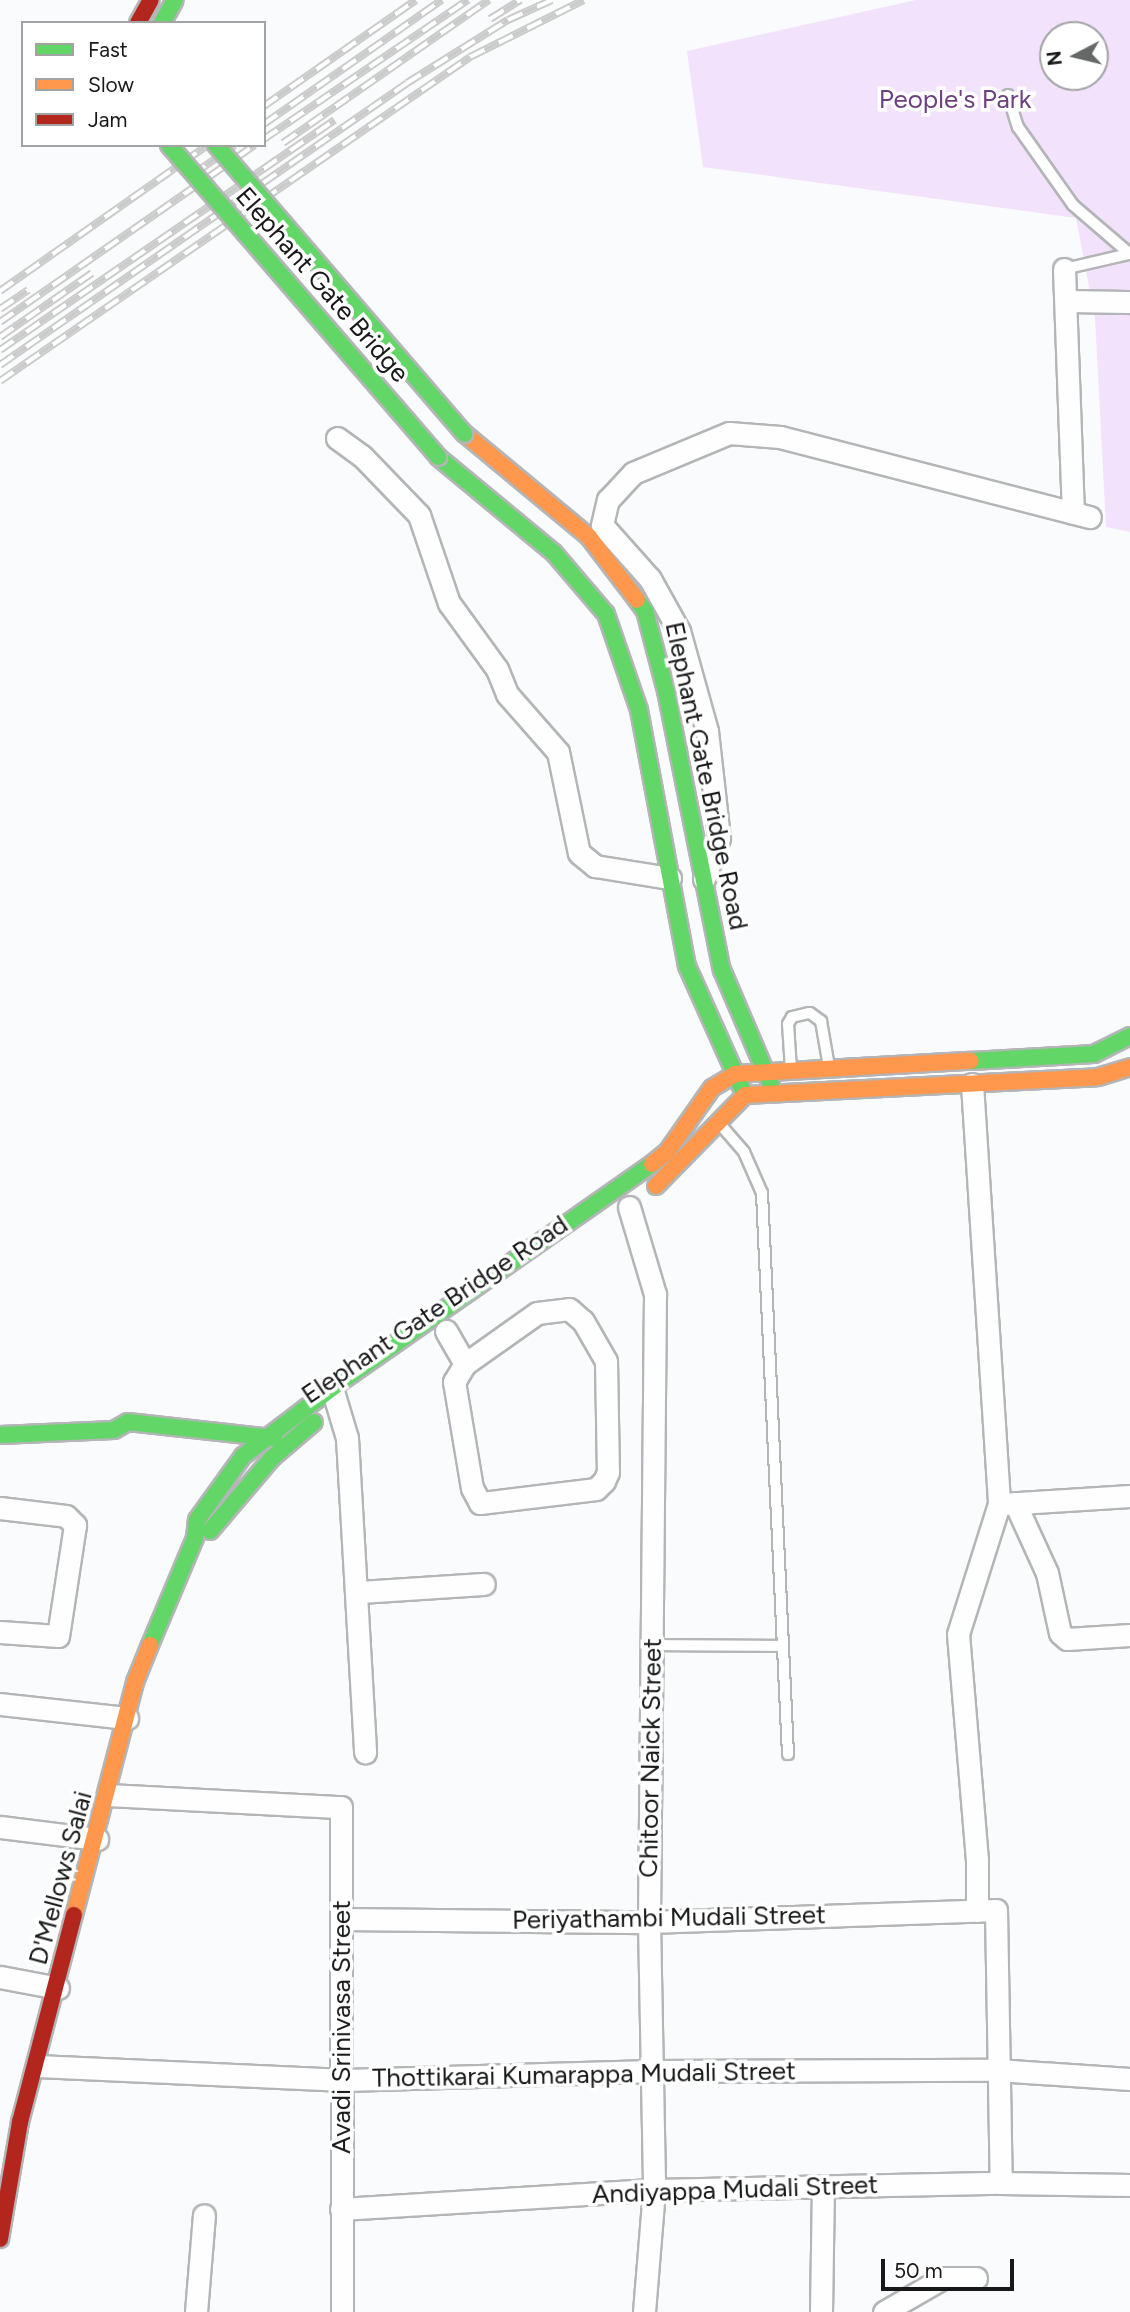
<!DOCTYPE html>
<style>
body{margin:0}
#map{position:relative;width:1130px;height:2312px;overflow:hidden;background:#fafbfd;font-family:Figtree,sans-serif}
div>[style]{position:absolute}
.green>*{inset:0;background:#f3e2fc}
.roads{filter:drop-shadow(2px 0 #b4b5b7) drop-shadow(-2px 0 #b4b5b7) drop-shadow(0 2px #b4b5b7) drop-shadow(0 -2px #b4b5b7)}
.lane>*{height:10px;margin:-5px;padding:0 5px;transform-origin:5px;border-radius:5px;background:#fefeff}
.street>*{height:21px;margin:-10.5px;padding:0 10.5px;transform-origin:10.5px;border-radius:10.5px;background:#fefeff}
.fast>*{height:16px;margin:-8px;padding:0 8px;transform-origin:8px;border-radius:8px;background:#63d668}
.slow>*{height:16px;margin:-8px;padding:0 8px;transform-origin:8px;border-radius:8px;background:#ff974d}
.jam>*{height:16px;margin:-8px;padding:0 8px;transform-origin:8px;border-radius:8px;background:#b3261e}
.rail>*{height:8px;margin-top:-4px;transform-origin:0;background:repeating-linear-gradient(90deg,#fff 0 16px,#cbcbcc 0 32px);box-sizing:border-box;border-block:2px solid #cbcbcc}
.bridges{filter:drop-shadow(2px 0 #b4b5b7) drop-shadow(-2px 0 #b4b5b7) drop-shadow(0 2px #b4b5b7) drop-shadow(0 -2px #b4b5b7)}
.fast-bridge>*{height:16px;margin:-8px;padding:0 8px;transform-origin:8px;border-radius:8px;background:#63d668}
span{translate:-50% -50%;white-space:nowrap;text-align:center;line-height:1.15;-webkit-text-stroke:7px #fff;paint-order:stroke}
.park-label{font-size:26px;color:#6c3f7f}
.street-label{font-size:26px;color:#17181a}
.legend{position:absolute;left:21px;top:21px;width:245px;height:126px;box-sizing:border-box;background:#fff;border:2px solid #a2a3a3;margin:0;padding:9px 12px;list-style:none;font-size:21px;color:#17181a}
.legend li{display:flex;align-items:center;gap:14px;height:35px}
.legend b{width:35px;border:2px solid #a2a3a3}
.north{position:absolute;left:1039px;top:21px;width:70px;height:70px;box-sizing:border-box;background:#fff;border:2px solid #a2a3a3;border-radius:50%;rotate:263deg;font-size:19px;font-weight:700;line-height:28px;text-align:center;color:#17181a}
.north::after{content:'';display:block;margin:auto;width:24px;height:32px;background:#666769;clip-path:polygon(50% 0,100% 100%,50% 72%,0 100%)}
.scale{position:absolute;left:881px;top:2259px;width:133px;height:32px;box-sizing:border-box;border:4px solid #17181a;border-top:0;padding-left:9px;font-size:21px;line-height:24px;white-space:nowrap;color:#17181a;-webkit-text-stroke:5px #fff;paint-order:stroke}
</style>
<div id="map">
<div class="green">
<div style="clip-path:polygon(evenodd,916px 0,1130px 0,1130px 532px,1106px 527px,1095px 318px,1076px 218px,703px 167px,687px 51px,916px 0,1053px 35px,1095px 35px,1095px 77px,1053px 77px,1053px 35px)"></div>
</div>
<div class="roads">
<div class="lane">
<div style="left:1008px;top:95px;width:34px;rotate:73deg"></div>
<div style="left:1018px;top:127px;width:95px;rotate:54.8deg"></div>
<div style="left:1073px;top:205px;width:75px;rotate:40.7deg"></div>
<div style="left:1064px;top:269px;width:67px;rotate:-13deg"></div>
<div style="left:791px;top:1070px;width:46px;rotate:-93.7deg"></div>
<div style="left:788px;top:1024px;width:8px;rotate:-60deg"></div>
<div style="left:792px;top:1017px;width:18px;rotate:-13deg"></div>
<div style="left:810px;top:1013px;width:14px;rotate:36deg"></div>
<div style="left:821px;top:1021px;width:47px;rotate:80.1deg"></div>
<div style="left:719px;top:1123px;width:38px;rotate:49deg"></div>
<div style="left:744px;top:1152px;width:45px;rotate:66.3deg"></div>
<div style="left:762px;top:1193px;width:562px;rotate:87.35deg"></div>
<div style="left:652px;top:1645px;width:131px;rotate:0.4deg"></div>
</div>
<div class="street">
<div style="left:1064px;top:269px;width:244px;rotate:87.9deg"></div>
<div style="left:1066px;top:301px;width:64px;rotate:0.9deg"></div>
<div style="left:337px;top:438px;width:31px;rotate:36deg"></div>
<div style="left:362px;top:456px;width:82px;rotate:46deg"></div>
<div style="left:419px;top:515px;width:93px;rotate:71.2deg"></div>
<div style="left:449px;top:603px;width:82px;rotate:54deg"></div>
<div style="left:497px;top:669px;width:27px;rotate:68deg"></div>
<div style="left:507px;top:694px;width:77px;rotate:48.7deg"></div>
<div style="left:558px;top:752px;width:103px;rotate:78.3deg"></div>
<div style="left:579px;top:853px;width:21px;rotate:39deg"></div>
<div style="left:595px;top:866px;width:76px;rotate:9.1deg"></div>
<div style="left:704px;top:879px;width:44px;rotate:-69.9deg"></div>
<div style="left:719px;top:838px;width:108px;rotate:-96.4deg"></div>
<div style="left:707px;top:731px;width:104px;rotate:-105.6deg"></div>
<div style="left:679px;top:631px;width:60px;rotate:-119.1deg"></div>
<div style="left:650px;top:579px;width:72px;rotate:-131.6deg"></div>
<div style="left:602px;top:525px;width:26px;rotate:-77deg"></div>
<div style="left:608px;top:500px;width:37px;rotate:-47deg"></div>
<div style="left:633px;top:473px;width:104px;rotate:-22.6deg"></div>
<div style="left:729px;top:433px;width:51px;rotate:4.5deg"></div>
<div style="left:780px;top:437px;width:320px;rotate:14.5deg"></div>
<div style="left:972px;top:1084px;width:421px;rotate:86.3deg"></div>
<div style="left:999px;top:1504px;width:136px;rotate:107.5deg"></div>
<div style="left:958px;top:1634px;width:226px;rotate:85.2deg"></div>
<div style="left:977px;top:1859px;width:52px;rotate:90deg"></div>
<div style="left:629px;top:1207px;width:91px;rotate:73.4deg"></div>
<div style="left:655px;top:1294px;width:628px;rotate:90.55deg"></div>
<div style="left:649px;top:1922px;width:268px;rotate:88.9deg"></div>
<div style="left:654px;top:2190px;width:122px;rotate:94.7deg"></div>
<div style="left:446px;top:1331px;width:38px;rotate:60deg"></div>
<div style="left:465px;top:1364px;width:88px;rotate:-35.3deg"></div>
<div style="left:537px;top:1313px;width:32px;rotate:-7deg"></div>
<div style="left:569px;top:1309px;width:18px;rotate:41deg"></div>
<div style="left:583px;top:1321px;width:46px;rotate:60.1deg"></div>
<div style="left:606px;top:1361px;width:111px;rotate:89deg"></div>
<div style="left:608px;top:1472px;width:10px;rotate:114deg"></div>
<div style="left:604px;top:1481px;width:11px;rotate:135deg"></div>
<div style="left:596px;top:1489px;width:117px;rotate:173.1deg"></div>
<div style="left:480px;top:1503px;width:17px;rotate:-118deg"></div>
<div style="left:472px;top:1488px;width:108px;rotate:-99.6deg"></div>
<div style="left:454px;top:1382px;width:21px;rotate:-59deg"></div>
<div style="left:332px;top:1388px;width:52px;rotate:73.3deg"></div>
<div style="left:347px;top:1438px;width:315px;rotate:86.7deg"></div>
<div style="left:1015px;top:1503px;width:77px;rotate:65.4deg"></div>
<div style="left:1047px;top:1573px;width:61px;rotate:77.8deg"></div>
<div style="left:1060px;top:1633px;width:9px;rotate:41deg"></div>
<div style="left:1067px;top:1639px;width:63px;rotate:-3.6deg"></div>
<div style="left:1003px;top:1504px;width:127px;rotate:-3.6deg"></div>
<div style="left:0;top:1508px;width:66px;rotate:6.9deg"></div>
<div style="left:66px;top:1516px;width:13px;rotate:45deg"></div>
<div style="left:75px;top:1525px;width:112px;rotate:98.7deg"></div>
<div style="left:58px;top:1636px;width:58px;rotate:-176.1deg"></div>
<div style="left:359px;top:1592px;width:125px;rotate:-3.7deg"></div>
<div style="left:0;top:1704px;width:128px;rotate:6.3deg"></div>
<div style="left:109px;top:1795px;width:232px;rotate:3deg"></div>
<div style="left:341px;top:1807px;width:505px;rotate:89.89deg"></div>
<div style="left:0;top:1827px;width:98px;rotate:7.1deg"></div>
<div style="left:343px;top:1919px;width:306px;rotate:0.6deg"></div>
<div style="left:649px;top:1922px;width:347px;rotate:-2deg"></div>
<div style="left:996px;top:1910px;width:273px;rotate:89deg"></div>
<div style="left:0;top:1977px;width:59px;rotate:10.7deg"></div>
<div style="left:37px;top:2066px;width:308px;rotate:2.6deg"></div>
<div style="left:345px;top:2080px;width:307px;rotate:-1.7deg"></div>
<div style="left:652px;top:2071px;width:345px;rotate:-0.2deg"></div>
<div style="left:997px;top:2070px;width:133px;rotate:3.9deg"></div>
<div style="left:341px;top:2209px;width:314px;rotate:-3.5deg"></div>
<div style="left:654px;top:2190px;width:347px;rotate:-1.2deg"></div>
<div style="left:1001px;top:2183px;width:129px;rotate:0.9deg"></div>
<div style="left:196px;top:2312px;width:97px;rotate:-85.3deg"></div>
<div style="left:821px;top:2312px;width:126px;rotate:-89.1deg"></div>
<div style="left:884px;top:2312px;width:68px;rotate:-30deg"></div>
<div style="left:943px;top:2278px;width:33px"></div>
</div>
<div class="fast">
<div style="left:162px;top:23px;width:26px;rotate:-61deg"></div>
<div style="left:438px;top:457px;width:151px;rotate:39.6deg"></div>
<div style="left:554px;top:553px;width:80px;rotate:49.6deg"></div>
<div style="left:606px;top:614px;width:102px;rotate:71deg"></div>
<div style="left:639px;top:710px;width:260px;rotate:79.4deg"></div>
<div style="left:687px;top:966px;width:137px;rotate:65.9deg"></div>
<div style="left:637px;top:600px;width:14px;rotate:54deg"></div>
<div style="left:645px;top:611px;width:83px;rotate:75.3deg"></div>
<div style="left:666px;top:691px;width:285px;rotate:78.7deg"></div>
<div style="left:722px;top:970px;width:125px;rotate:66.9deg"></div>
<div style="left:971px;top:1061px;width:123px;rotate:-3.3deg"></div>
<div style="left:1094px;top:1054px;width:40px;rotate:-26.6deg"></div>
<div style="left:0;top:1435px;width:114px;rotate:-2.5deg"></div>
<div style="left:114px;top:1430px;width:16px;rotate:-30deg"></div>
<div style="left:128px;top:1422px;width:147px;rotate:6.3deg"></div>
<div style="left:210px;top:1531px;width:96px;rotate:-49.7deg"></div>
<div style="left:272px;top:1458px;width:55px;rotate:-40.6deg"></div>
<div style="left:150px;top:1645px;width:116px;rotate:-67.2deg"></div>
<div style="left:195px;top:1538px;width:18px;rotate:-84deg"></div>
<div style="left:197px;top:1520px;width:79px;rotate:-54.3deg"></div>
<div style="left:243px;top:1456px;width:112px;rotate:-37.4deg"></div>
<div style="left:332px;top:1388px;width:391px;rotate:-35deg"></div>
</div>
<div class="slow">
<div style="left:465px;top:434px;width:161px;rotate:39.7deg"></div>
<div style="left:589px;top:537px;width:79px;rotate:52.7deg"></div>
<div style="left:652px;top:1164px;width:19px;rotate:-39deg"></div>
<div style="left:667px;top:1152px;width:78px;rotate:-54.9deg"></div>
<div style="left:712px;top:1088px;width:27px;rotate:-31deg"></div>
<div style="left:735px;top:1074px;width:236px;rotate:-3.2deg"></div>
<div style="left:656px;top:1186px;width:127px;rotate:-45.6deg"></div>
<div style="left:745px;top:1095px;width:353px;rotate:-2.9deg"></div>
<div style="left:1098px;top:1077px;width:34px;rotate:-17deg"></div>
<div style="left:74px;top:1915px;width:241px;rotate:-75.3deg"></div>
<div style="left:135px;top:1682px;width:40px;rotate:-68deg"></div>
</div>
<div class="jam">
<div style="left:138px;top:23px;width:26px;rotate:-61deg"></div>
<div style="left:0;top:2239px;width:119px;rotate:-80.3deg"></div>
<div style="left:20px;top:2122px;width:214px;rotate:-75.4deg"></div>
</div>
</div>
<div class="rail">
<div style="left:490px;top:19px;width:36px;rotate:-32deg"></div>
<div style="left:264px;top:106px;width:185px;rotate:-34.9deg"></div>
<div style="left:264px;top:124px;width:217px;rotate:-34.9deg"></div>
<div style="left:264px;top:139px;width:247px;rotate:-34.3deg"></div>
<div style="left:283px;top:143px;width:251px;rotate:-34.8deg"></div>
<div style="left:192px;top:175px;width:52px;rotate:-34.9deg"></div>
<div style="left:0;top:291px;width:254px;rotate:-35.1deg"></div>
<div style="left:0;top:309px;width:34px;rotate:-34deg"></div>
<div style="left:0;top:322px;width:310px;rotate:-34.8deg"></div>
<div style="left:0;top:337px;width:112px;rotate:-34.8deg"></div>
<div style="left:0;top:350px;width:406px;rotate:-34.5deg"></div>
<div style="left:0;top:365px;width:495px;rotate:-34.7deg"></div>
<div style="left:407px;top:83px;width:119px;rotate:-32deg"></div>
<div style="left:508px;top:20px;width:48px;rotate:-24.4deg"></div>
<div style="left:0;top:381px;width:571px;rotate:-34.58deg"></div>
<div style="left:470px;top:57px;width:127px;rotate:-26.6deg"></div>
</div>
<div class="bridges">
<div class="fast-bridge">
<div style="left:169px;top:145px;width:412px;rotate:49.2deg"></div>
<div style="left:216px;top:145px;width:381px;rotate:49.3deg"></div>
</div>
</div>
<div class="park-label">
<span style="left:955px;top:100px">People's Park</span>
</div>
<div class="street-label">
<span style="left:322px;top:285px;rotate:49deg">Elephant Gate Bridge</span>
<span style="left:706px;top:776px;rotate:78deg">Elephant Gate Bridge Road</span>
<span style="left:435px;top:1310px;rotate:-34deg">Elephant Gate Bridge Road</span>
<span style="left:651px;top:1758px;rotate:-89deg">Chitoor Naick Street</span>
<span style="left:61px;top:1878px;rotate:-75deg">D'Mellows Salai</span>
<span style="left:669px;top:1918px;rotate:-1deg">Periyathambi Mudali Street</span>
<span style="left:342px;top:2027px;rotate:-90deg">Avadi Srinivasa Street</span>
<span style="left:584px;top:2075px;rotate:-1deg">Thottikarai Kumarappa Mudali Street</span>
<span style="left:735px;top:2190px;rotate:-2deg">Andiyappa Mudali Street</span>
</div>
<ul class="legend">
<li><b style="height:9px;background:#63d668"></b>Fast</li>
<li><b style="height:9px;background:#ff974d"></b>Slow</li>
<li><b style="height:9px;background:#b3261e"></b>Jam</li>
</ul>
<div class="north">N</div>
<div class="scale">50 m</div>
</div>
